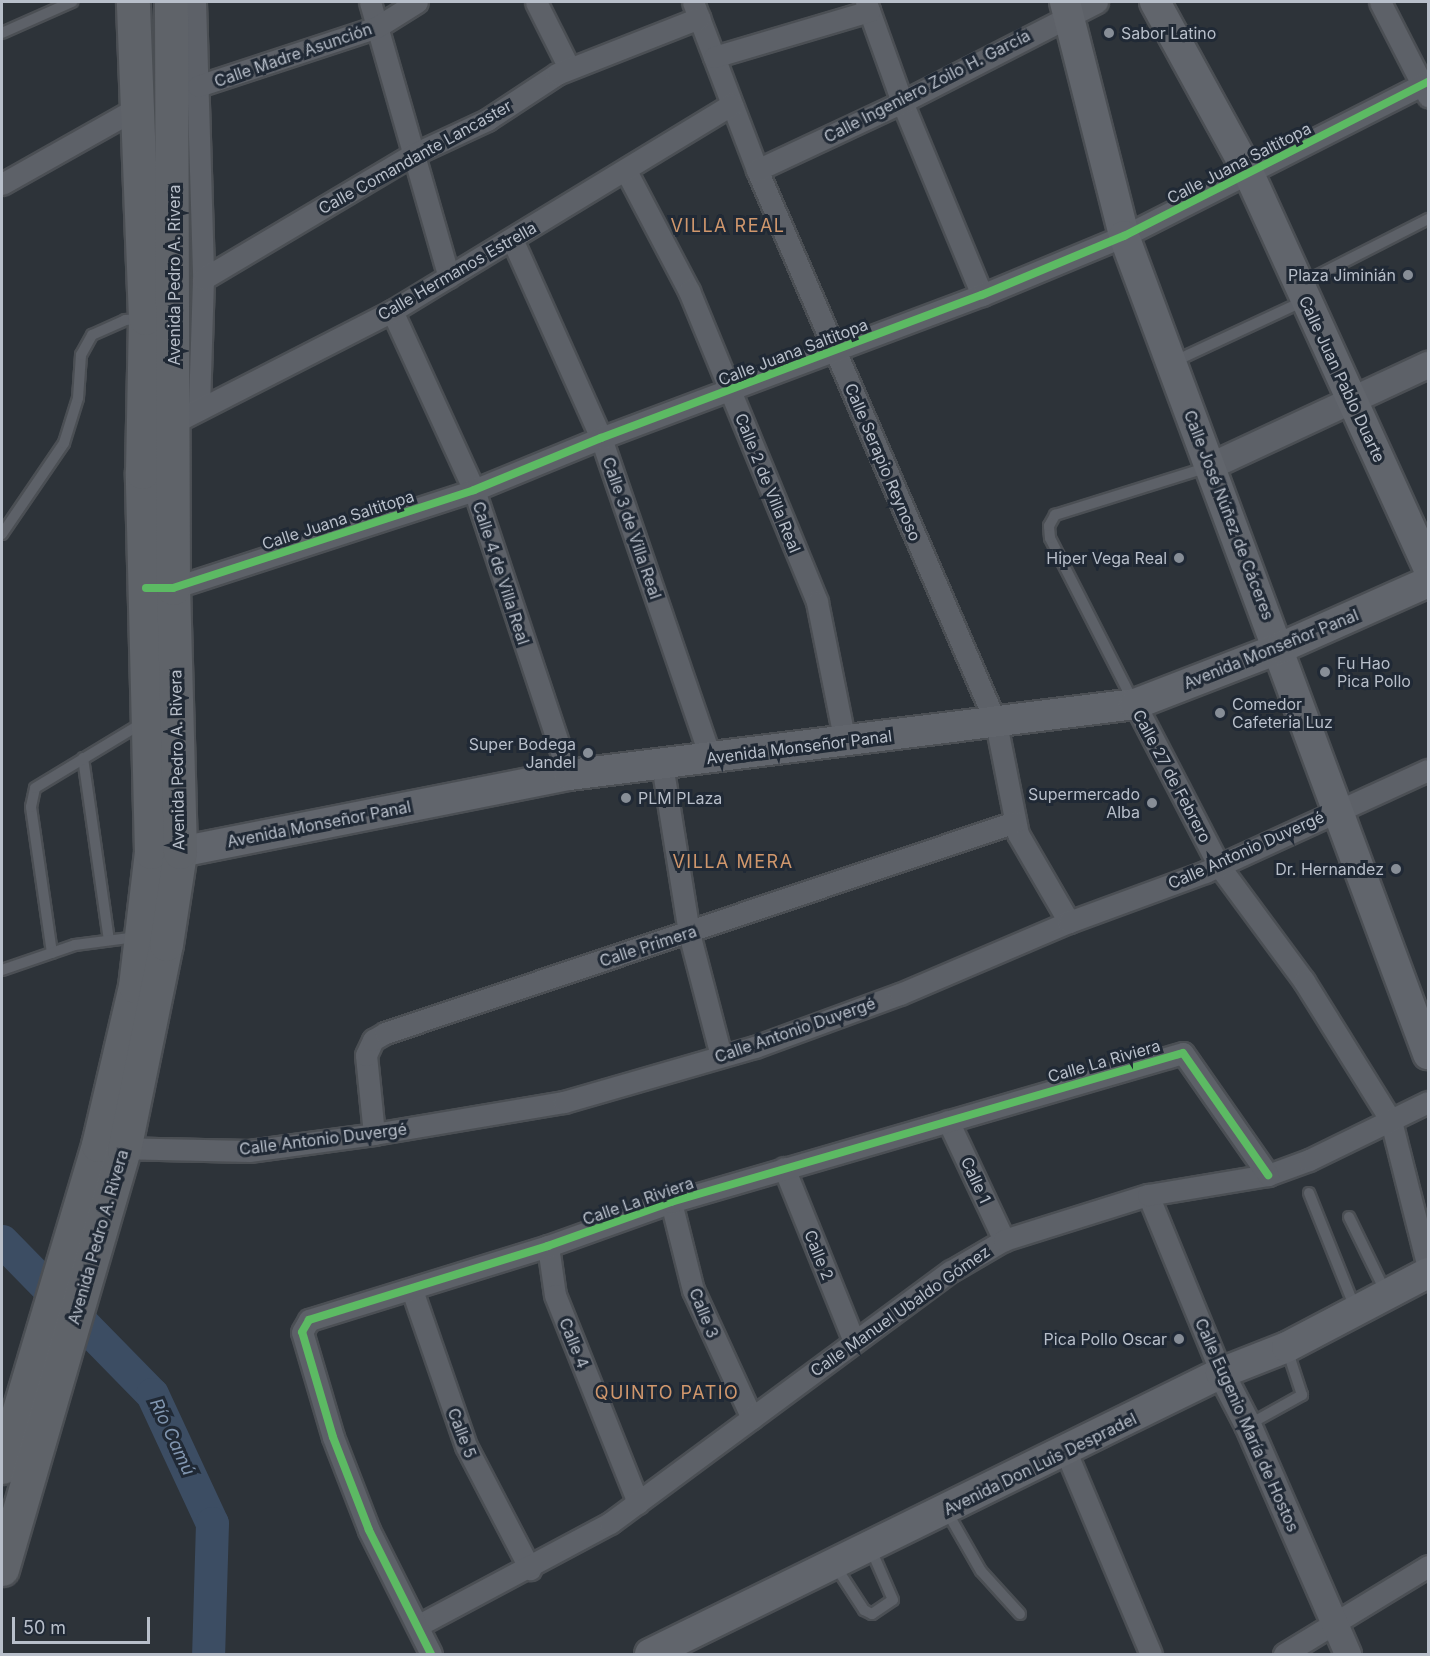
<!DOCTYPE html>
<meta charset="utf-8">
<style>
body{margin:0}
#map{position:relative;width:1430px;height:1656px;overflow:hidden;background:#2d3339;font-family:Inter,sans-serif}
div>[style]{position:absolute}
.river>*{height:33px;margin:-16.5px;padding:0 16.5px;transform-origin:16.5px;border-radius:16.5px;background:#3c4d63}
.roads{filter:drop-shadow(2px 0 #4b4f54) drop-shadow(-2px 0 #4b4f54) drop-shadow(0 2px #4b4f54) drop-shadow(0 -2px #4b4f54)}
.service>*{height:10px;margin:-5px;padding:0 5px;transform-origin:5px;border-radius:5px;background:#5d6168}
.minor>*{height:21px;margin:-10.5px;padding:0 10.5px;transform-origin:10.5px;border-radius:10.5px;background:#5d6168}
.tertiary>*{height:26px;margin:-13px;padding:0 13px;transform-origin:13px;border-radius:13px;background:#5d6168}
.secondary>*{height:30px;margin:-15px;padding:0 15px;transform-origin:15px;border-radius:15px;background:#61656c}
.primary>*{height:33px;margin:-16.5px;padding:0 16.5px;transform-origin:16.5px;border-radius:16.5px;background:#5f6369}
.cycleway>*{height:8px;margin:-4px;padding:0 4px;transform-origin:4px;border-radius:4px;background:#5cba63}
.dots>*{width:16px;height:16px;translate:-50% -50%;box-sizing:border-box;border:3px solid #202935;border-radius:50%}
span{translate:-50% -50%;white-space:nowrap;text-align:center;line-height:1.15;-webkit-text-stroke:6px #202935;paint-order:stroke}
.poi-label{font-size:16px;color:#b8bfca}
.left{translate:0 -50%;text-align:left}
.right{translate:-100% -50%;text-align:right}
.street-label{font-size:16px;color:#b8bfca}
.neighbourhood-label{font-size:18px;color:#d0976c;letter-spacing:1.5px}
.water-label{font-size:18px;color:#8196b0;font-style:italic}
.frame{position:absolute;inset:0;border:3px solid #b8bfca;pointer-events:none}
.scale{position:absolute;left:12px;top:1617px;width:138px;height:27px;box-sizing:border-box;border:3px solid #b8bfca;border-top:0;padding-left:8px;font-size:18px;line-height:21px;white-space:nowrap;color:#b8bfca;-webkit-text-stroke:4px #202935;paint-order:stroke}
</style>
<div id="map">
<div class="river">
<div style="left:2px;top:1241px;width:214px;rotate:45.6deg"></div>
<div style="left:152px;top:1394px;width:142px;rotate:65.1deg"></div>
<div style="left:212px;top:1523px;width:131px;rotate:91.7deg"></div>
</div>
<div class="roads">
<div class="service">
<div style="left:2px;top:33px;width:77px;rotate:-23.9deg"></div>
<div style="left:1301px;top:284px;width:143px;rotate:-27.1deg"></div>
<div style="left:1173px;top:362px;width:147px;rotate:-25deg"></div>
<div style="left:2px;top:534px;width:110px;rotate:-55.7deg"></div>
<div style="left:64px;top:443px;width:47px;rotate:-72.7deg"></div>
<div style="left:78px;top:398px;width:43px;rotate:-86deg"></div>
<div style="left:81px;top:355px;width:23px;rotate:-61deg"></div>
<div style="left:92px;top:335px;width:36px;rotate:-24deg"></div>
<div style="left:125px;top:320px;width:16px;rotate:-4deg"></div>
<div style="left:1133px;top:701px;width:183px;rotate:-117deg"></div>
<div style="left:1050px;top:538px;width:12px;rotate:-95deg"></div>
<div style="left:1049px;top:526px;width:13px;rotate:-61deg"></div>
<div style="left:1055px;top:515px;width:160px;rotate:-17.4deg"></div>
<div style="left:83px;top:758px;width:184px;rotate:81.9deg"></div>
<div style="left:52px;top:953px;width:148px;rotate:-98.2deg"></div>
<div style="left:31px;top:807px;width:19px;rotate:-78deg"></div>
<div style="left:35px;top:788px;width:127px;rotate:-31.2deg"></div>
<div style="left:2px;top:970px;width:77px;rotate:-18.9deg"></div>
<div style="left:75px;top:945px;width:63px;rotate:-7.4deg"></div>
<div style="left:1309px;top:1193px;width:124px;rotate:68.2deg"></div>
<div style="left:1349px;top:1217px;width:85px;rotate:64deg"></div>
<div style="left:1248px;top:1425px;width:62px;rotate:-29.1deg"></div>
<div style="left:1302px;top:1395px;width:48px;rotate:-108.1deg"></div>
<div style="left:946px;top:1510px;width:70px;rotate:60.2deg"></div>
<div style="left:981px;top:1571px;width:58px;rotate:47.8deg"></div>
<div style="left:834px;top:1564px;width:55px;rotate:56.9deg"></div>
<div style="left:864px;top:1610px;width:9px;rotate:27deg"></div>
<div style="left:872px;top:1614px;width:25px;rotate:-34deg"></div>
<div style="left:893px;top:1600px;width:58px;rotate:-113.5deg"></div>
</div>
<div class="minor">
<div style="left:195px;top:2px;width:277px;rotate:88.3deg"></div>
<div style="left:203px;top:279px;width:130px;rotate:91.8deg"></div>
<div style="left:370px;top:2px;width:286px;rotate:74deg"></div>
<div style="left:536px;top:2px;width:74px;rotate:63.4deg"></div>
<div style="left:693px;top:2px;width:180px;rotate:69.1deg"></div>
<div style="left:757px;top:170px;width:602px;rotate:66.63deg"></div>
<div style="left:996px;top:723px;width:113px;rotate:78.8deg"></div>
<div style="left:1018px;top:834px;width:102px;rotate:59.9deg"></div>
<div style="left:866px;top:2px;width:106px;rotate:70.2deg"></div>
<div style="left:902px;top:102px;width:209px;rotate:67.5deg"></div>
<div style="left:1380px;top:2px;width:106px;rotate:62.9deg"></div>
<div style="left:714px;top:57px;width:162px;rotate:-16.5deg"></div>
<div style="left:198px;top:86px;width:188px;rotate:-18.2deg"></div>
<div style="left:377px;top:27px;width:47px;rotate:-32deg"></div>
<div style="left:757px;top:170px;width:160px;rotate:-25.1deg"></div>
<div style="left:902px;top:102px;width:219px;rotate:-27.1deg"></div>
<div style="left:626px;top:171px;width:136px;rotate:62.3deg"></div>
<div style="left:689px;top:291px;width:336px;rotate:67.6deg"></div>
<div style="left:817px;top:602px;width:143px;rotate:78.7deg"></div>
<div style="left:2px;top:184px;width:155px;rotate:-29.4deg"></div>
<div style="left:512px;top:239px;width:218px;rotate:65.9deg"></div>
<div style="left:601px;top:438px;width:337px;rotate:71.1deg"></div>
<div style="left:203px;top:279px;width:243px;rotate:-30.7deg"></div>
<div style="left:412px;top:155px;width:83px;rotate:-25deg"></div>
<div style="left:487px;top:120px;width:84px;rotate:-33.3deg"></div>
<div style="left:557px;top:74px;width:153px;rotate:-21.5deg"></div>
<div style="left:392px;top:311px;width:197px;rotate:65.4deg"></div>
<div style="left:474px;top:490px;width:300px;rotate:71.6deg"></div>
<div style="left:175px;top:422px;width:244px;rotate:-27.1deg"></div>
<div style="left:392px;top:311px;width:397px;rotate:-31.3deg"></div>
<div style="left:161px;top:588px;width:12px"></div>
<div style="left:173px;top:588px;width:317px;rotate:-18deg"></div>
<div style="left:474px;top:490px;width:137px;rotate:-22.3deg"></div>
<div style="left:601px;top:438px;width:407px;rotate:-20.6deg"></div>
<div style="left:982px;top:295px;width:154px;rotate:-22.6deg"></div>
<div style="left:1124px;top:236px;width:341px;rotate:-26.9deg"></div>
<div style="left:1135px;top:704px;width:182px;rotate:62.6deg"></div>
<div style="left:1219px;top:866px;width:143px;rotate:53.5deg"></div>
<div style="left:1304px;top:981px;width:165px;rotate:58.1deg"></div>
<div style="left:1391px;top:1121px;width:151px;rotate:75.8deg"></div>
<div style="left:662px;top:764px;width:171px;rotate:80.9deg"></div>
<div style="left:689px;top:933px;width:127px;rotate:75.4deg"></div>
<div style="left:948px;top:1121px;width:132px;rotate:64.8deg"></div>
<div style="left:374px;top:1134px;width:79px;rotate:-95.8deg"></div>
<div style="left:366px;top:1055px;width:17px;rotate:-65deg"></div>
<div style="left:373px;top:1040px;width:14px;rotate:-30deg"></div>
<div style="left:385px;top:1033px;width:664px;rotate:-18.52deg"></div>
<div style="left:114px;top:1148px;width:135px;rotate:1.3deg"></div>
<div style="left:249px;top:1151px;width:126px;rotate:-7.7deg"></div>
<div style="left:374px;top:1134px;width:193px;rotate:-9.6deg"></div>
<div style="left:564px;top:1102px;width:199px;rotate:-16.1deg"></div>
<div style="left:755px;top:1047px;width:154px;rotate:-20.1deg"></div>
<div style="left:900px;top:994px;width:184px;rotate:-23.1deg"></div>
<div style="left:1069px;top:922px;width:145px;rotate:-20.2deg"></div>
<div style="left:1205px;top:872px;width:245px;rotate:-24.6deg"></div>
<div style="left:784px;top:1168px;width:187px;rotate:68deg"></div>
<div style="left:1148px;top:1195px;width:192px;rotate:67.7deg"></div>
<div style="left:671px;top:1202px;width:91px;rotate:76deg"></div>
<div style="left:693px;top:1290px;width:141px;rotate:65.3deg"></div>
<div style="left:548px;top:1246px;width:49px;rotate:81.9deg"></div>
<div style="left:555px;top:1295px;width:224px;rotate:68.2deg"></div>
<div style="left:412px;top:1290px;width:165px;rotate:70.9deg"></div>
<div style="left:466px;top:1446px;width:139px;rotate:62.5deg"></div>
<div style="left:1066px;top:1452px;width:219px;rotate:67.2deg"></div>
<div style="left:419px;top:1625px;width:217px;rotate:-28.1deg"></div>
<div style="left:610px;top:1523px;width:424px;rotate:-36.5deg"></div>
<div style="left:951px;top:1271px;width:61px;rotate:-30.3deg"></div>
<div style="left:1004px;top:1240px;width:151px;rotate:-17.4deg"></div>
<div style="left:1148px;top:1195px;width:122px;rotate:-9.5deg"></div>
<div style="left:1268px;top:1175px;width:44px;rotate:-20.1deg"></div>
<div style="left:1309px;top:1160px;width:132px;rotate:-26deg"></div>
<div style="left:431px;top:1654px;width:139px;rotate:-116.6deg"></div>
<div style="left:369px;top:1530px;width:100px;rotate:-111.2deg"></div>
<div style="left:333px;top:1437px;width:109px;rotate:-106.4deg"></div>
<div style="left:302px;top:1332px;width:14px;rotate:-60deg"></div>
<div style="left:309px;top:1320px;width:250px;rotate:-17.2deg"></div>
<div style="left:548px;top:1246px;width:131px;rotate:-19.7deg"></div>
<div style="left:671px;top:1202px;width:533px;rotate:-16.23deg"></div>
<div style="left:1183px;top:1053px;width:149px;rotate:55.1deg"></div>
<div style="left:1284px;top:1654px;width:169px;rotate:-31.4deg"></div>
</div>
<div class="tertiary">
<div style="left:1209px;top:467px;width:242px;rotate:-25deg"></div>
<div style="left:1221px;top:1373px;width:59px;rotate:62.6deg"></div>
<div style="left:1248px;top:1425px;width:250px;rotate:66.4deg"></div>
</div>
<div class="secondary">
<div style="left:1065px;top:2px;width:241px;rotate:75.8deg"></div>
<div style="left:1124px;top:236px;width:873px;rotate:69.61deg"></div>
<div style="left:1155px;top:2px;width:196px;rotate:61.3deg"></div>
<div style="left:1249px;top:174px;width:431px;rotate:65.5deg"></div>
<div style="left:157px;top:852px;width:23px"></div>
<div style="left:180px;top:852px;width:397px;rotate:-11.2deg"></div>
<div style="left:569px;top:775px;width:570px;rotate:-7.15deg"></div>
<div style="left:1135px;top:704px;width:155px;rotate:-21.1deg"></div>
<div style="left:1280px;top:648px;width:162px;rotate:-24deg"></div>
<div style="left:650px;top:1654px;width:636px;rotate:-26.2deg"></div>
<div style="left:1221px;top:1373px;width:71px;rotate:-21.5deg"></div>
<div style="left:1287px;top:1347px;width:159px;rotate:-27.7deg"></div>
</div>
<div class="primary">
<div style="left:2px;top:1467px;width:336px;rotate:-73.4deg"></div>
<div style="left:98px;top:1145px;width:163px;rotate:-76.9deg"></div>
<div style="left:135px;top:986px;width:135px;rotate:-83.2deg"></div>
<div style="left:151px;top:852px;width:380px;rotate:-91.4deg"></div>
<div style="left:142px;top:472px;width:154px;rotate:-88.9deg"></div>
<div style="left:145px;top:318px;width:316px;rotate:-92.2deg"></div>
<div style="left:2px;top:1569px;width:436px;rotate:-73.8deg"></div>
<div style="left:124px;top:1150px;width:210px;rotate:-78.5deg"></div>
<div style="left:166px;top:944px;width:93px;rotate:-81.3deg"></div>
<div style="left:180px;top:852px;width:264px;rotate:-91.5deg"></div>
<div style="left:173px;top:588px;width:586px;rotate:-90.2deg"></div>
</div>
</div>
<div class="cycleway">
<div style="left:146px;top:588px;width:27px"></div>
<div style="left:173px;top:588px;width:317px;rotate:-18deg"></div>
<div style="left:474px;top:490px;width:137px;rotate:-22.3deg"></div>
<div style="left:601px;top:438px;width:407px;rotate:-20.6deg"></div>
<div style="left:982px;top:295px;width:154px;rotate:-22.6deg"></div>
<div style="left:1124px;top:236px;width:341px;rotate:-26.9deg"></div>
<div style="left:431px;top:1654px;width:139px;rotate:-116.6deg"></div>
<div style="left:369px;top:1530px;width:100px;rotate:-111.2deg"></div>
<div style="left:333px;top:1437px;width:109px;rotate:-106.4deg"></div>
<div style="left:302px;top:1332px;width:14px;rotate:-60deg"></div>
<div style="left:309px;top:1320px;width:250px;rotate:-17.2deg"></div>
<div style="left:548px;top:1246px;width:131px;rotate:-19.7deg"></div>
<div style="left:671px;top:1202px;width:533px;rotate:-16.23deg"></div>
<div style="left:1183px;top:1053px;width:149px;rotate:55.1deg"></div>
</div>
<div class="dots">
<div style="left:1109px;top:33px;background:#878e97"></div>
<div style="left:1408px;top:275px;background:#878e97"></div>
<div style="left:1179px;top:558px;background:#878e97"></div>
<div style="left:1325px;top:672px;background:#878e97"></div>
<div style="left:1220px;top:713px;background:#878e97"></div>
<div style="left:588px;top:753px;background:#878e97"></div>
<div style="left:626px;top:798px;background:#878e97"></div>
<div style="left:1152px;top:803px;background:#878e97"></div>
<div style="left:1396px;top:869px;background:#878e97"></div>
<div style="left:1179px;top:1339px;background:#878e97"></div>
</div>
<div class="poi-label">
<span class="left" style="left:1121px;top:33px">Sabor Latino</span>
<span class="right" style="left:1396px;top:275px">Plaza Jiminián</span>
<span class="right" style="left:1167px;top:558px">Hiper Vega Real</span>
<span class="left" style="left:1337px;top:672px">Fu Hao<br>Pica Pollo</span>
<span class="left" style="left:1232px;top:713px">Comedor<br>Cafeteria Luz</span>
<span class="right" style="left:576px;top:753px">Super Bodega<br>Jandel</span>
<span class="right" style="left:1140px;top:803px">Supermercado<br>Alba</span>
<span class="left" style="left:638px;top:798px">PLM PLaza</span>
<span class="right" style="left:1384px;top:869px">Dr. Hernandez</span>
<span class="right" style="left:1167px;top:1339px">Pica Pollo Oscar</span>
</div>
<div class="street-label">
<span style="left:293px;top:55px;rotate:-19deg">Calle Madre Asunción</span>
<span style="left:927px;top:86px;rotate:-27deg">Calle Ingeniero Zoilo H. García</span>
<span style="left:415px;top:157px;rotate:-29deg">Calle Comandante Lancaster</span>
<span style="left:1239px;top:163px;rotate:-27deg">Calle Juana Saltitopa</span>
<span style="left:457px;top:271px;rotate:-30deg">Calle Hermanos Estrella</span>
<span style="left:174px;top:275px;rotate:-90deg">Avenida Pedro A. Rivera</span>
<span style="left:793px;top:352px;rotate:-21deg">Calle Juana Saltitopa</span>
<span style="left:1342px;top:379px;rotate:65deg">Calle Juan Pablo Duarte</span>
<span style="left:883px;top:462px;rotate:67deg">Calle Serapio Reynoso</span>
<span style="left:768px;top:483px;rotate:68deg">Calle 2 de Villa Real</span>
<span style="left:1229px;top:515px;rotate:69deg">Calle José Núñez de Cáceres</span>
<span style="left:338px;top:520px;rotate:-18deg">Calle Juana Saltitopa</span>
<span style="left:632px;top:528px;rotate:71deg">Calle 3 de Villa Real</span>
<span style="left:501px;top:573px;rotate:72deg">Calle 4 de Villa Real</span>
<span style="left:1271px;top:649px;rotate:-22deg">Avenida Monseñor Panal</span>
<span style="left:799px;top:747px;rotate:-7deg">Avenida Monseñor Panal</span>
<span style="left:177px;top:760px;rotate:-91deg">Avenida Pedro A. Rivera</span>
<span style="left:1172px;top:776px;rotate:62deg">Calle 27 de Febrero</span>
<span style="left:319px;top:824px;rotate:-11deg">Avenida Monseñor Panal</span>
<span style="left:1246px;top:850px;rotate:-24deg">Calle Antonio Duvergé</span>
<span style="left:648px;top:946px;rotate:-18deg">Calle Primera</span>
<span style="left:795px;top:1030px;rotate:-19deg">Calle Antonio Duvergé</span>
<span style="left:1104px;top:1061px;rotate:-16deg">Calle La Riviera</span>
<span style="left:323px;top:1139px;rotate:-7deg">Calle Antonio Duvergé</span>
<span style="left:976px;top:1180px;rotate:65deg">Calle 1</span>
<span style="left:638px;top:1201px;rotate:-19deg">Calle La Riviera</span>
<span style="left:98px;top:1237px;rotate:-74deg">Avenida Pedro A. Rivera</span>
<span style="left:819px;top:1255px;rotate:68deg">Calle 2</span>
<span style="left:900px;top:1311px;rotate:-35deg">Calle Manuel Ubaldo Gómez</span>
<span style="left:704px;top:1313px;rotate:68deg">Calle 3</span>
<span style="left:574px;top:1343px;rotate:68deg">Calle 4</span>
<span style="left:1247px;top:1425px;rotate:66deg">Calle Eugenio María de Hostos</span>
<span style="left:462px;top:1433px;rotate:69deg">Calle 5</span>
<span style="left:1040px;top:1464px;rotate:-26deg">Avenida Don Luis Despradel</span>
</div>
<div class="neighbourhood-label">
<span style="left:728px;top:226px">VILLA REAL</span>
<span style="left:733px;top:862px">VILLA MERA</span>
<span style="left:667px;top:1393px">QUINTO PATIO</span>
</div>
<div class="water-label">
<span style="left:172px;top:1437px;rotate:65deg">Río Camú</span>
</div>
<div class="frame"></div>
<div class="scale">50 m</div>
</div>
